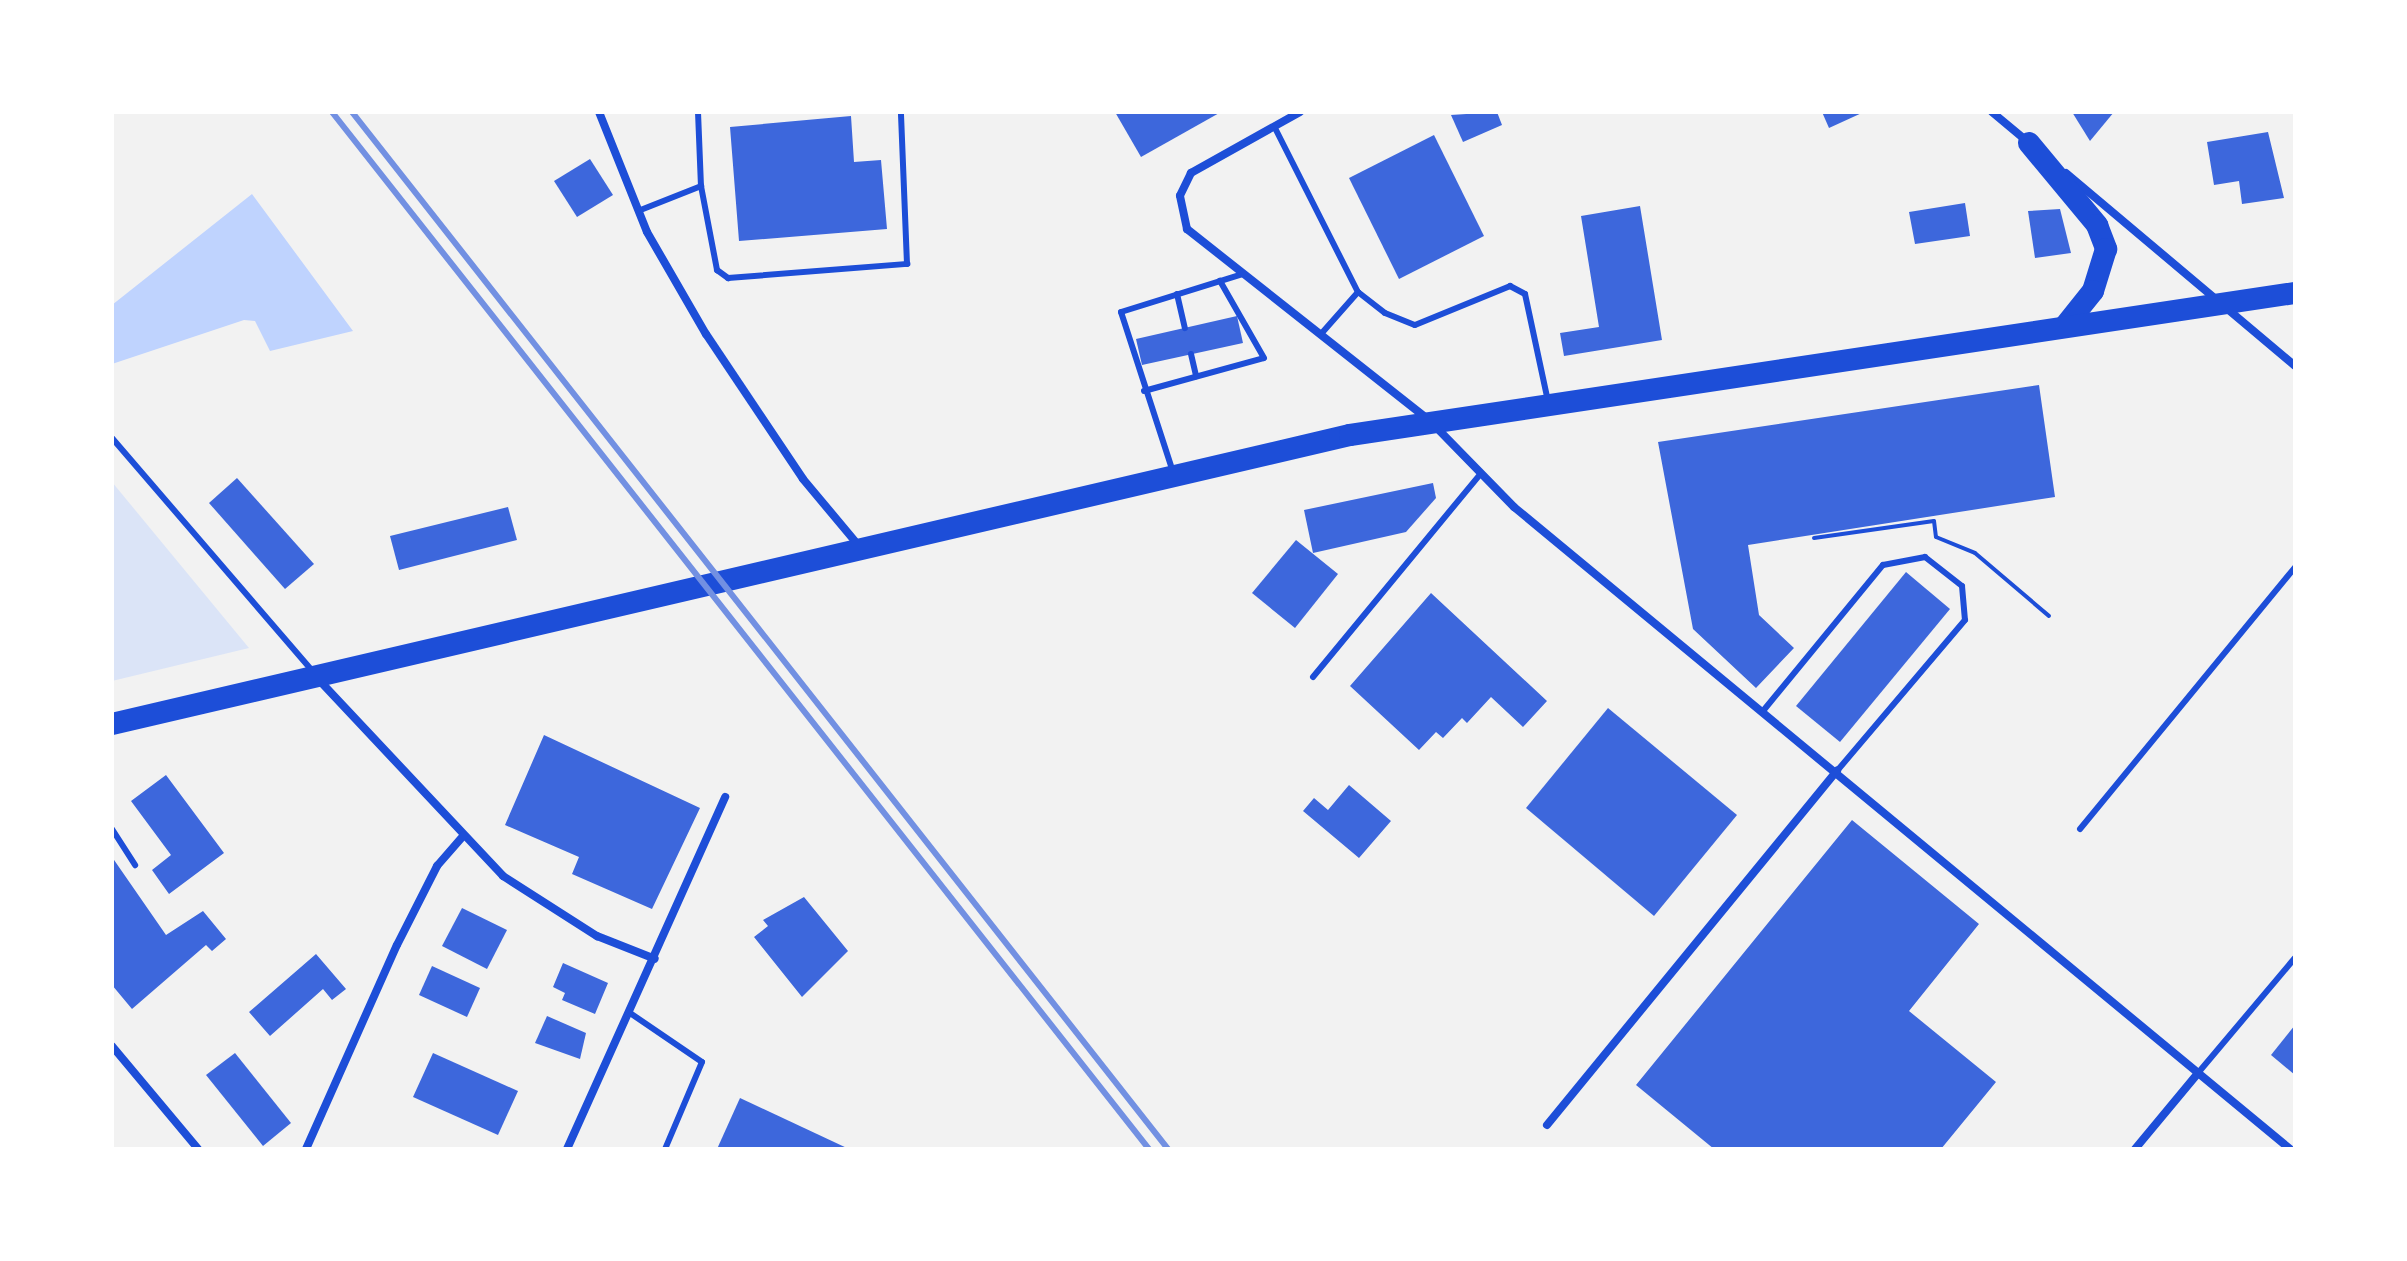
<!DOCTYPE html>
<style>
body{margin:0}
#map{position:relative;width:2407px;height:1261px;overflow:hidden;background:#f2f2f2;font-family:Signika,sans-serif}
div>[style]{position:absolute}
.green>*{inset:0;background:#dbe4f7}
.water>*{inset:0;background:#bfd3fe}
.building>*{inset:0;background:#3d67dc}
.path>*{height:4px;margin:-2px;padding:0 2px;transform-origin:2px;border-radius:2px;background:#1d4ed8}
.service>*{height:6px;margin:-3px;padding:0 3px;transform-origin:3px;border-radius:3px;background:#1d4ed8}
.minor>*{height:8px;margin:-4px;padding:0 4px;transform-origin:4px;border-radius:4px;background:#1d4ed8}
.trunk>*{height:22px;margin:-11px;padding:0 11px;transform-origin:11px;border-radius:11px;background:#1d4ed8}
.rail>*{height:6px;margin:-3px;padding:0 3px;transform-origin:3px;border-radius:3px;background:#7290e2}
span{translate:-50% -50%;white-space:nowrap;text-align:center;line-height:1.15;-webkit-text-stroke:7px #fff;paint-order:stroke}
.frame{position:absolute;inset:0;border:114px solid #fff;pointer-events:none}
</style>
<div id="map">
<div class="green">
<div style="clip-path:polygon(112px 482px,249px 648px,112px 681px)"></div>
</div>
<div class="water">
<div style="clip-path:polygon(252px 194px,353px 331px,270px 351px,255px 321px,244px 320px,112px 364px,112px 305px)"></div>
</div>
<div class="building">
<div style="clip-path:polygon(1115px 112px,1221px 112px,1141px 157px)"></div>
<div style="clip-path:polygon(1497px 112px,1502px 125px,1463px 142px,1451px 115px)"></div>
<div style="clip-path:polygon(1822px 112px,1864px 112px,1829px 128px)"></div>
<div style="clip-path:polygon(2072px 112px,2114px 112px,2090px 141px)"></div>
<div style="clip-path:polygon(851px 116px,854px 162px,881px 160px,887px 229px,739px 241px,730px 127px)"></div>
<div style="clip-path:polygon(2268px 132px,2284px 198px,2242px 204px,2239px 181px,2214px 185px,2207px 142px)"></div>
<div style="clip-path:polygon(1434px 135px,1484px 236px,1399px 279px,1349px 178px)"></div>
<div style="clip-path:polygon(590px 159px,613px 195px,577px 217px,554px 181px)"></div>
<div style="clip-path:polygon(1965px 203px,1970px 236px,1915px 244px,1909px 212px)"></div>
<div style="clip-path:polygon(1640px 206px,1662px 340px,1564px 356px,1560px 333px,1599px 327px,1581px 216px)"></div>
<div style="clip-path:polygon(2060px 209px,2071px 253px,2035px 258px,2028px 211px)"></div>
<div style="clip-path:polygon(1237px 316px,1243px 343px,1142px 365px,1136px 339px)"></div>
<div style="clip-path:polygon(2039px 385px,2055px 497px,1748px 545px,1759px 615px,1794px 648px,1756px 688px,1693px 629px,1658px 442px)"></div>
<div style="clip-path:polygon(237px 478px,314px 564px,285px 589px,209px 503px)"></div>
<div style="clip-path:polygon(1433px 483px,1436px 498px,1406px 532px,1313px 553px,1304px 510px)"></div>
<div style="clip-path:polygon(508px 507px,517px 540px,399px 570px,390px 536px)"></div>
<div style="clip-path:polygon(1296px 540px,1338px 574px,1295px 628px,1252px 593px)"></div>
<div style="clip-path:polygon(1906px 572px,1950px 609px,1840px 742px,1796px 706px)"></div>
<div style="clip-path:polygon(1431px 593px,1547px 701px,1523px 727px,1491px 697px,1467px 723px,1462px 718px,1443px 738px,1436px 732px,1419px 750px,1350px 686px)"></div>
<div style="clip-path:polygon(1608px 708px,1737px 815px,1654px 916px,1526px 808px)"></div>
<div style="clip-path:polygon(544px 735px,700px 808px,652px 909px,572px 874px,579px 857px,505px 825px)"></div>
<div style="clip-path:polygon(166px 775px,224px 853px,169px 894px,152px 870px,171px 855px,131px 801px)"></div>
<div style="clip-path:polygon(1349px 785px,1391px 821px,1359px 858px,1303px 811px,1314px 798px,1328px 810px)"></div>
<div style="clip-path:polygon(1852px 820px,1979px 924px,1909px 1011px,1996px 1082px,1941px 1149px,1714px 1149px,1636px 1085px)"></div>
<div style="clip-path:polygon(112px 857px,166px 935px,203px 911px,226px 939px,212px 951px,206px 945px,132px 1009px,112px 985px)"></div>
<div style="clip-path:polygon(804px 897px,848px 951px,802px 997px,754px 937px,768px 926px,763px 920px)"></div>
<div style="clip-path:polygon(462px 908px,507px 930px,487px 969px,442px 946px)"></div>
<div style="clip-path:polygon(316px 954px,346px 989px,332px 1000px,323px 989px,270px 1036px,249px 1012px)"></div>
<div style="clip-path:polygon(563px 963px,608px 983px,595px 1014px,562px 1000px,565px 993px,553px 987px)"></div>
<div style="clip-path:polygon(432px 966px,480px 988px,467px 1017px,419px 995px)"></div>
<div style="clip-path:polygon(547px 1016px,586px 1033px,580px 1059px,535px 1043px)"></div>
<div style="clip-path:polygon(2295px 1025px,2295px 1075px,2271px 1055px)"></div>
<div style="clip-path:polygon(235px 1053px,291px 1123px,263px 1146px,206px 1075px)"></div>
<div style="clip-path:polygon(433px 1053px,518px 1091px,498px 1135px,413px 1097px)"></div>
<div style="clip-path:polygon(740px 1098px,849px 1149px,717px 1149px)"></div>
</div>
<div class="path">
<div style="left:1814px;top:538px;width:121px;rotate:-8.1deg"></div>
<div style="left:1934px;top:521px;width:16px;rotate:83deg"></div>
<div style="left:1936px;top:537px;width:42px;rotate:22.3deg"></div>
<div style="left:1975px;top:553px;width:97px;rotate:40.4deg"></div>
</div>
<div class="service">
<div style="left:698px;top:112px;width:74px;rotate:87.7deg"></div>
<div style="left:701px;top:186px;width:86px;rotate:79.2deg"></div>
<div style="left:717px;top:270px;width:14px;rotate:36deg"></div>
<div style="left:728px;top:278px;width:180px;rotate:-4.5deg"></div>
<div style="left:907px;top:264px;width:152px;rotate:-92.3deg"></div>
<div style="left:1274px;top:126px;width:186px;rotate:63.2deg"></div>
<div style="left:1358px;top:292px;width:34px;rotate:38deg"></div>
<div style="left:1385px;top:313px;width:32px;rotate:22deg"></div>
<div style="left:1415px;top:325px;width:103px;rotate:-22.3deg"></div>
<div style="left:1510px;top:286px;width:17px;rotate:28deg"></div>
<div style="left:1525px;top:294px;width:109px;rotate:77.9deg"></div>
<div style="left:638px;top:211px;width:68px;rotate:-21.6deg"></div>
<div style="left:1177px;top:294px;width:35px;rotate:77deg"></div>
<div style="left:1321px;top:334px;width:56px;rotate:-48.6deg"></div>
<div style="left:1191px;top:354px;width:23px;rotate:77deg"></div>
<div style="left:1144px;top:391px;width:124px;rotate:-15.4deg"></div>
<div style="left:1264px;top:358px;width:89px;rotate:-119.7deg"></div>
<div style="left:112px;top:438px;width:310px;rotate:49.3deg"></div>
<div style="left:1173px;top:472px;width:168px;rotate:-108deg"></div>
<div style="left:1121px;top:312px;width:128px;rotate:-17.3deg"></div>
<div style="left:1313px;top:677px;width:264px;rotate:-50.5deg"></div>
<div style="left:1763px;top:711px;width:189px;rotate:-50.6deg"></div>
<div style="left:1883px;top:565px;width:43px;rotate:-10.8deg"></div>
<div style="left:1925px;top:557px;width:47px;rotate:38.1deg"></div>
<div style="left:1962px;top:586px;width:34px;rotate:85deg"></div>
<div style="left:1965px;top:620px;width:198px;rotate:130.3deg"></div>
<div style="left:112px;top:829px;width:43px;rotate:57.4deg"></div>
<div style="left:2080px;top:829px;width:339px;rotate:-50.6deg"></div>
<div style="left:630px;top:1013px;width:87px;rotate:34.2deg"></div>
<div style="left:702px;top:1062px;width:95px;rotate:113deg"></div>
<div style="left:2198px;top:1073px;width:150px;rotate:-49.9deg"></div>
</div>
<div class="minor">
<div style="left:599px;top:112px;width:129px;rotate:68.2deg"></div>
<div style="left:647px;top:232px;width:118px;rotate:60deg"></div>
<div style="left:706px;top:334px;width:174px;rotate:56.2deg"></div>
<div style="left:803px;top:479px;width:87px;rotate:50.1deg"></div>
<div style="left:1300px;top:112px;width:125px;rotate:150.8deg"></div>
<div style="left:1191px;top:173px;width:25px;rotate:116deg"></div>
<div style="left:1180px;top:196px;width:34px;rotate:78deg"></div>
<div style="left:1187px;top:229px;width:311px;rotate:38.3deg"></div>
<div style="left:1431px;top:422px;width:119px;rotate:45.7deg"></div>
<div style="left:1514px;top:507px;width:1007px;rotate:39.6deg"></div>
<div style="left:1992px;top:112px;width:47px;rotate:39.8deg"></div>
<div style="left:2066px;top:173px;width:299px;rotate:40.1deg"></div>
<div style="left:319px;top:680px;width:269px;rotate:46.8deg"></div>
<div style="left:503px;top:876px;width:112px;rotate:32.6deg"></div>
<div style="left:597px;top:936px;width:62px;rotate:21.6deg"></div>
<div style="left:112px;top:1046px;width:134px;rotate:50.1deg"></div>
<div style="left:1547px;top:1125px;width:458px;rotate:-50.7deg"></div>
<div style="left:306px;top:1149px;width:223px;rotate:-66deg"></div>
<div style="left:397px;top:945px;width:89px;rotate:-63.1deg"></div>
<div style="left:437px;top:866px;width:40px;rotate:-49deg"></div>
<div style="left:567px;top:1149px;width:386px;rotate:-65.8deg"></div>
<div style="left:2135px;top:1149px;width:99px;rotate:-50.3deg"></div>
</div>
<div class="trunk">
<div style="left:2029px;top:143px;width:107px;rotate:50.3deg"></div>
<div style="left:2097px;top:225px;width:26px;rotate:69deg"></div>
<div style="left:2106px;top:249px;width:44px;rotate:107.2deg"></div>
<div style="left:2093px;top:291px;width:45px;rotate:128.7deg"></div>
<div style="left:112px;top:724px;width:1271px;rotate:-13.14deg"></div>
<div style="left:1350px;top:435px;width:956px;rotate:-8.55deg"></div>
</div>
<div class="rail">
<div style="left:332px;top:112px;width:1320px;rotate:51.77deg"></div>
<div style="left:352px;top:112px;width:1320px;rotate:51.8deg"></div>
</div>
<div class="frame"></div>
</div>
